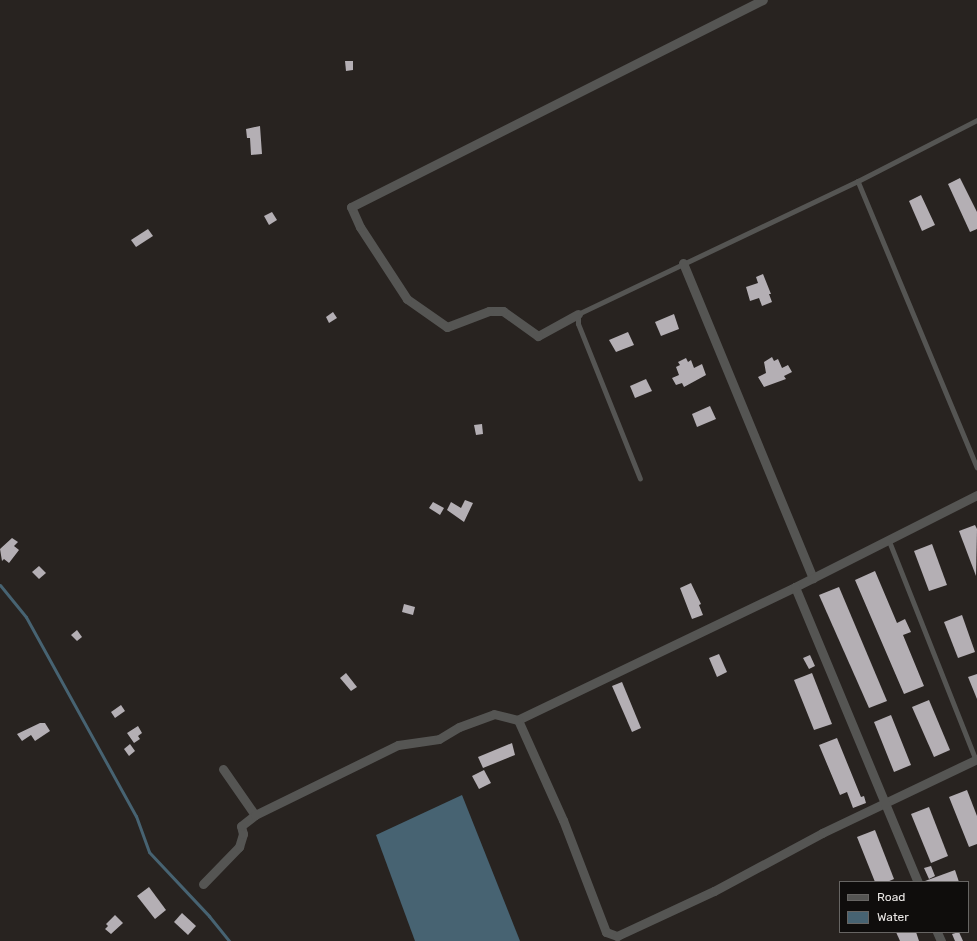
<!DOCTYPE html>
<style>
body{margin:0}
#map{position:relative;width:977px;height:941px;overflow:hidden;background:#282320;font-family:Rubik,sans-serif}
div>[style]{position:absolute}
.water>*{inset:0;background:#476372}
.stream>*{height:3px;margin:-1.5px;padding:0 1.5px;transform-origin:1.5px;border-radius:1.5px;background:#476372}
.building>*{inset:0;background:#b4afb4}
.service>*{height:4.5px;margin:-2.25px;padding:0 2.25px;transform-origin:2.25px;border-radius:2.25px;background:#555553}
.minor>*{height:9px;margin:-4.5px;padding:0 4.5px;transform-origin:4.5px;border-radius:4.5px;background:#555553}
span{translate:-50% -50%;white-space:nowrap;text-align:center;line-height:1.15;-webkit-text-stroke:4px #0f0d0c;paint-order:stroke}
.legend{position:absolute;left:839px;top:881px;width:130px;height:52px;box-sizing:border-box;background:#0f0d0c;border:1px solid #676563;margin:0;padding:5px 7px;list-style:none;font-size:12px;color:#ebe8e6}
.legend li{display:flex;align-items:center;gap:8px;height:20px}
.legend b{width:20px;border:1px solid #676563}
</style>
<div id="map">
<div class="water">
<div style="clip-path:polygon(462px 795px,520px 941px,415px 941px,376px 835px)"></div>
</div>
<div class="stream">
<div style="left:0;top:585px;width:41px;rotate:50.9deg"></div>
<div style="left:26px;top:617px;width:227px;rotate:61.1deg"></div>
<div style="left:136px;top:816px;width:38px;rotate:70deg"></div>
<div style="left:149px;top:852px;width:88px;rotate:46.8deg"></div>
<div style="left:209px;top:916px;width:32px;rotate:51deg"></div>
</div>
<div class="building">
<div style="clip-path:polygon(345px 61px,353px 61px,353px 70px,346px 71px)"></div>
<div style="clip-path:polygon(260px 126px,262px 154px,251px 155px,250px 138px,247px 138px,246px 129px)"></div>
<div style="clip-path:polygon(960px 178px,977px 212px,977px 229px,970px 232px,948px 184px)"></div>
<div style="clip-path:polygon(921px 195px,935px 225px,922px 231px,909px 201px)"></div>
<div style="clip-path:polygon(272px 212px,277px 220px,269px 225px,264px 216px)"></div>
<div style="clip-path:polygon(148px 229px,153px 236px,136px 247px,131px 240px)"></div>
<div style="clip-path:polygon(763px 274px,771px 294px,769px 294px,772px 302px,762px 306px,759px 298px,750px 301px,746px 287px,758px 283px,756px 277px)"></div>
<div style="clip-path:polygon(333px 312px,337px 318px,329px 323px,326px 317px)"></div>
<div style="clip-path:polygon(674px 314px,679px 329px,661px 336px,655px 322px)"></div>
<div style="clip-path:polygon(628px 332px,634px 345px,616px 352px,609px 340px)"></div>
<div style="clip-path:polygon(772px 357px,774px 361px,778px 359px,782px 368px,788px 365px,792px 372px,784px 376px,786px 379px,764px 387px,758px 377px,766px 373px,764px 362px)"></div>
<div style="clip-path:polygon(686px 358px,688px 362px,691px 360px,694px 368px,702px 364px,706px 375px,684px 387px,682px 383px,676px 385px,672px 378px,679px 375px,676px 367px,680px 365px,678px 362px)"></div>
<div style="clip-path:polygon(646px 379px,652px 391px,635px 398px,630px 386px)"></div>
<div style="clip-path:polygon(710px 406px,716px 419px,697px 427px,692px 414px)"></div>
<div style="clip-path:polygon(482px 424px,483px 434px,476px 435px,474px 425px)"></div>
<div style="clip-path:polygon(465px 500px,473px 503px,464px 522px,447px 510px,451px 502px,461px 508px)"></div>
<div style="clip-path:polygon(433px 502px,444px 508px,440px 515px,429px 508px)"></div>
<div style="clip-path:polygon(975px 525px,977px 529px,976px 576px,959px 531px)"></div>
<div style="clip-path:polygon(12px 538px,18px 542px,14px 546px,19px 550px,9px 563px,4px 559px,2px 561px,0 549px)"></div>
<div style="clip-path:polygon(932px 544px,947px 585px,929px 591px,914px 551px)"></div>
<div style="clip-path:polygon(39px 566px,46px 573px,39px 579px,32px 572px)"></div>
<div style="clip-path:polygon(875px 571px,897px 623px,905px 619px,911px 632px,903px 635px,924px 686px,904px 694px,855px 580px)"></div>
<div style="clip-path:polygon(691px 583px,701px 604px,699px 605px,703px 615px,692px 619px,680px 588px)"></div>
<div style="clip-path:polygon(839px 587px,887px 701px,869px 708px,819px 595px)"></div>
<div style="clip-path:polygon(404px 604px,415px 607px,413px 615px,402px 612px)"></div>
<div style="clip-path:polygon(962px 615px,975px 652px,958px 658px,944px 622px)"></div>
<div style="clip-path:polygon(77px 630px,82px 637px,77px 641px,71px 635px)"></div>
<div style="clip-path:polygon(719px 654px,727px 672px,717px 677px,709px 658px)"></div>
<div style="clip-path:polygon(810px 655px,815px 666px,809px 669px,803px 658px)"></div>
<div style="clip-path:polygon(346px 673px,357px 687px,351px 691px,340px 678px)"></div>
<div style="clip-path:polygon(812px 673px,832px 724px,814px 730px,794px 680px)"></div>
<div style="clip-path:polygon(977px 674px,977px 699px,968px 677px)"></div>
<div style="clip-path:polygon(622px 682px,641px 728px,632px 732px,612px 686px)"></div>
<div style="clip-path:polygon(929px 700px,950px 750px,934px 757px,912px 707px)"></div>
<div style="clip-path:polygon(121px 705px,125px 711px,115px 718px,111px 712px)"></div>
<div style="clip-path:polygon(891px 715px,911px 765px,894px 772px,874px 722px)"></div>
<div style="clip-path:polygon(40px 723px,45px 723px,50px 731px,35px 741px,31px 735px,22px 741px,17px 734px)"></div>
<div style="clip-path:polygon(138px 726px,142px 733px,138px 736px,140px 739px,134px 743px,127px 733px)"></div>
<div style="clip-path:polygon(837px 738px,861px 797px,864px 796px,866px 803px,853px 808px,847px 792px,840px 795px,819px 745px)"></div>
<div style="clip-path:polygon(512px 743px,515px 755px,483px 768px,478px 757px)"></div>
<div style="clip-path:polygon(130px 744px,135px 751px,129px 756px,124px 749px)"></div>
<div style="clip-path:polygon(484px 770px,491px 783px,479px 789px,472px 776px)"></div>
<div style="clip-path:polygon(967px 790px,977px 816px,977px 844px,969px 847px,949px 797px)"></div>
<div style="clip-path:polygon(929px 807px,948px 856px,931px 863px,911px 814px)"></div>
<div style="clip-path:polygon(875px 830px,894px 879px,887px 882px,875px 882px,857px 837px)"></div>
<div style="clip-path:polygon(931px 866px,935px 876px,929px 879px,924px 868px)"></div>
<div style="clip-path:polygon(955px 870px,959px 882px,925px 882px,925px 881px)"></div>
<div style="clip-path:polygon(149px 887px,166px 910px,155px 919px,137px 896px)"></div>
<div style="clip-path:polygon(182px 913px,196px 926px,188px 935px,174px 922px)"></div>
<div style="clip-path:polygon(115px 915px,123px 923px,111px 934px,105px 929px,108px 926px,106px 924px)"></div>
<div style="clip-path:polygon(896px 932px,916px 932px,919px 941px,900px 941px)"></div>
<div style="clip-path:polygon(959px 932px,963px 941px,955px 941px,952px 934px)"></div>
</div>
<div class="service">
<div style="left:858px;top:181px;width:310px;rotate:67.4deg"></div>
<div style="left:640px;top:479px;width:167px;rotate:-111.8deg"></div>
<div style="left:578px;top:324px;width:10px;rotate:-90deg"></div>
<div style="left:578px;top:314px;width:310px;rotate:-25.4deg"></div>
<div style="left:858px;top:181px;width:134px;rotate:-27.1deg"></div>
<div style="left:889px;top:540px;width:237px;rotate:68.4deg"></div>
</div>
<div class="minor">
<div style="left:683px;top:263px;width:341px;rotate:67.6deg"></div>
<div style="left:578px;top:314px;width:46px;rotate:151.2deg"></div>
<div style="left:538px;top:336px;width:43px;rotate:-144.5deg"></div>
<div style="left:503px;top:311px;width:14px;rotate:180deg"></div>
<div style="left:489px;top:311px;width:45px;rotate:159.1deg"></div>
<div style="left:447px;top:327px;width:49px;rotate:-145deg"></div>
<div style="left:407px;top:299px;width:86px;rotate:-123.1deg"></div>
<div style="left:360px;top:227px;width:22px;rotate:-114deg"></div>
<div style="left:351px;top:207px;width:461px;rotate:-26.7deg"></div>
<div style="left:977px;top:495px;width:204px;rotate:153.2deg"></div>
<div style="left:795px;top:587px;width:307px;rotate:154.4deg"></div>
<div style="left:518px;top:720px;width:110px;rotate:65.8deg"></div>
<div style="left:563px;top:820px;width:120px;rotate:69deg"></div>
<div style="left:606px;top:932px;width:12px;rotate:20deg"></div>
<div style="left:617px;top:936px;width:107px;rotate:-24.9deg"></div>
<div style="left:714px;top:891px;width:123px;rotate:-28.2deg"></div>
<div style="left:822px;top:833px;width:172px;rotate:-25.5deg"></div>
<div style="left:795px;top:587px;width:320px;rotate:67.4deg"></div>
<div style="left:223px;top:769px;width:56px;rotate:55.2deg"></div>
<div style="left:203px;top:884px;width:52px;rotate:-45.8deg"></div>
<div style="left:239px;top:847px;width:14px;rotate:-73deg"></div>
<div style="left:243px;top:834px;width:8px;rotate:-104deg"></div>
<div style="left:241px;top:826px;width:18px;rotate:-38deg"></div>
<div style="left:255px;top:815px;width:159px;rotate:-26.1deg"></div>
<div style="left:398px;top:745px;width:41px;rotate:-8.3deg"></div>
<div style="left:439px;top:739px;width:23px;rotate:-31deg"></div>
<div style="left:459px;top:727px;width:37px;rotate:-20deg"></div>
<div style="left:494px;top:714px;width:25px;rotate:14deg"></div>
<div style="left:937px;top:932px;width:10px;rotate:66deg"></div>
</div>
<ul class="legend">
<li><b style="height:5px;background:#555553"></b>Road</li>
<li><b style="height:11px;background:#476372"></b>Water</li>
</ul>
</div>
